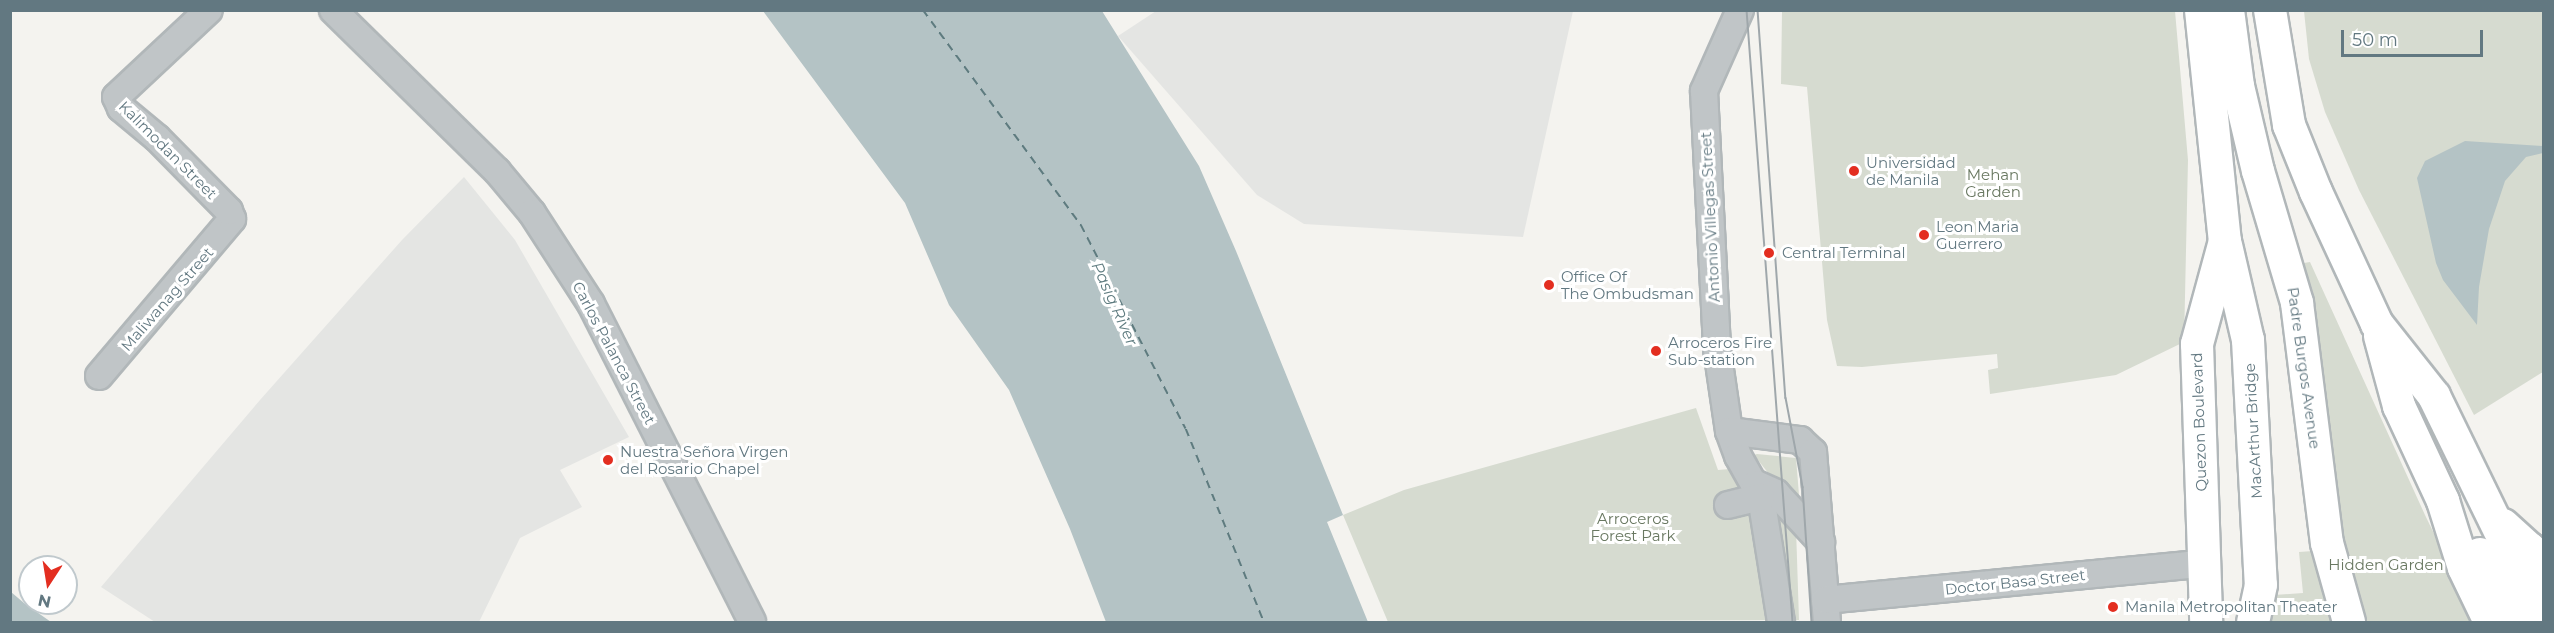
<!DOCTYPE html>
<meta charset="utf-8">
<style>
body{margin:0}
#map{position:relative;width:2554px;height:633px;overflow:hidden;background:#f4f3ef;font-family:Montserrat,sans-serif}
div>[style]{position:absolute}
.built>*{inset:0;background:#e4e5e3}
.green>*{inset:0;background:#d6dbd0}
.water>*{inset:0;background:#b4c3c5}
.ferry>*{height:1.5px;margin-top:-0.75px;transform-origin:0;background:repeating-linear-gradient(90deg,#5e7b7f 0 8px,transparent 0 14px)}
.roads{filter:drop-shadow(2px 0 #b1b7b9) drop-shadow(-2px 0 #b1b7b9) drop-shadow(0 2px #b1b7b9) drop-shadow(0 -2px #b1b7b9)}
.minor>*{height:26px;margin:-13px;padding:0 13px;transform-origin:13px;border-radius:13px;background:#c0c5c7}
.major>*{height:32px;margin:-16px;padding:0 16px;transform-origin:16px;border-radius:16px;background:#fff}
.tram>*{height:1.5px;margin:-0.75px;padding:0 0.75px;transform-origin:0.75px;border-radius:0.75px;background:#9fa7ab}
.dots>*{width:16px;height:16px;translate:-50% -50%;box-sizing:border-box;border:3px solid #fff;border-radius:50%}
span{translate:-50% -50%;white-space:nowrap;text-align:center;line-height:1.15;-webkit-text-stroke:6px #fff;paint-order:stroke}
.street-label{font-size:15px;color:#627881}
.poi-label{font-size:15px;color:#627881}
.left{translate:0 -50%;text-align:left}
.park-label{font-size:15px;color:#697861}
.water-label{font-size:16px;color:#5e7b7f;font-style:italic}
.frame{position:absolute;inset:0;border:12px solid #627881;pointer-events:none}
.north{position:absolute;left:18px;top:555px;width:60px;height:60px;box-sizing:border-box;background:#fff;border:2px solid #c0c9cd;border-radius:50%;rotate:192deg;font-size:16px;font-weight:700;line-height:24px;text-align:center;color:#627881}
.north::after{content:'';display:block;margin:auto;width:21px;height:27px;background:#e32e20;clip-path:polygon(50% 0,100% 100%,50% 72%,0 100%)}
.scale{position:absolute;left:2341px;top:30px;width:142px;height:27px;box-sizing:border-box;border:3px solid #627881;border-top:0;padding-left:8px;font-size:18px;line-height:21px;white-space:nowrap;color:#627881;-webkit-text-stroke:4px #fff;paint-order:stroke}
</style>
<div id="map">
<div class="built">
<div style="clip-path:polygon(1156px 11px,1573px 11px,1523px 237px,1304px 224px,1257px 195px,1118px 36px)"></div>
<div style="clip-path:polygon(464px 177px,515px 240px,629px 437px,560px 470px,582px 507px,520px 538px,479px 622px,155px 622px,101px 587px,260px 400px,402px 240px)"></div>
</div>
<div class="green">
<div style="clip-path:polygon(1782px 11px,2175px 11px,2188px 160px,2184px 342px,2116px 375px,1990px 394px,1988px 370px,1998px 368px,1997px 354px,1862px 367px,1837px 366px,1827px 320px,1807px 87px,1781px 84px)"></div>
<div style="clip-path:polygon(2304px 11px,2543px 11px,2543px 372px,2474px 415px,2359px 190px,2325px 112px,2309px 59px)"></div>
<div style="clip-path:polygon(2310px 262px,2425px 515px,2477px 622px,2270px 622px,2274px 595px,2303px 593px,2299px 552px,2313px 551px,2334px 539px,2320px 350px,2304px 263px)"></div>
<div style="clip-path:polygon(1696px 408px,1718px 470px,1730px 469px,1749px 492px,1772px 620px,1388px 622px,1343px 515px,1404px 490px)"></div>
<div style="clip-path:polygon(1757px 454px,1796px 458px,1799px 495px,1788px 498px,1754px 455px)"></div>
<div style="clip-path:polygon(1774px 498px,1796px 528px,1799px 620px,1789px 620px)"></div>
</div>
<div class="water">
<div style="clip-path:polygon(763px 11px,1102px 11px,1199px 166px,1236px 251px,1343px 515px,1327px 522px,1368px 622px,1106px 622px,1070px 529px,1009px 390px,949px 305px,905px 203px)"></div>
<div style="clip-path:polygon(2465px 141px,2543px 146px,2543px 153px,2526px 157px,2505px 181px,2489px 229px,2479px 287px,2477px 325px,2443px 280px,2436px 263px,2417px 178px,2425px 161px)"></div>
<div style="clip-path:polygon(11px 592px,24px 603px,51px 622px,11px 622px)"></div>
</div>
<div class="ferry">
<div style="left:923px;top:10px;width:267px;rotate:53.7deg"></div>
<div style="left:1081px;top:225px;width:229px;rotate:62.8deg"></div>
<div style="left:1186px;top:429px;width:208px;rotate:68deg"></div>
</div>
<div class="roads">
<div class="minor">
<div style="left:333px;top:10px;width:230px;rotate:44.5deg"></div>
<div style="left:497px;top:171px;width:55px;rotate:50.2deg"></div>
<div style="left:532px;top:213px;width:108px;rotate:57deg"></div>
<div style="left:591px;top:304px;width:356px;rotate:63.1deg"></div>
<div style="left:1740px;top:10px;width:89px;rotate:114deg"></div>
<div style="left:1704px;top:91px;width:258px;rotate:87.1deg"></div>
<div style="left:1717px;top:349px;width:83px;rotate:81.7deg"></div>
<div style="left:1729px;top:431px;width:27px;rotate:70deg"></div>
<div style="left:1738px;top:456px;width:47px;rotate:60.7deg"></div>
<div style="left:1761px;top:497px;width:127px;rotate:80.9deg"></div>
<div style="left:99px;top:376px;width:206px;rotate:-49.7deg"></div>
<div style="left:232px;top:219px;width:9px;rotate:-111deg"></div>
<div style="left:229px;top:211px;width:103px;rotate:-134.6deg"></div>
<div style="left:157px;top:138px;width:47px;rotate:-140.2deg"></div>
<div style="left:121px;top:108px;width:12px;rotate:-114deg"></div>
<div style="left:116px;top:97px;width:127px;rotate:-43.1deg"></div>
<div style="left:1729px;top:431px;width:72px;rotate:7.2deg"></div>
<div style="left:1800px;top:440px;width:18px;rotate:43deg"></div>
<div style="left:1813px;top:452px;width:171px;rotate:85.3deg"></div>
<div style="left:1756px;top:484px;width:22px;rotate:24deg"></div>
<div style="left:1776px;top:493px;width:67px;rotate:47.4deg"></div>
<div style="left:1728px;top:505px;width:34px;rotate:-14deg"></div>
<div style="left:1825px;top:600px;width:383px;rotate:-5.5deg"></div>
</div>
<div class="major">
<div style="left:2201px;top:10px;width:232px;rotate:84.1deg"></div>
<div style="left:2225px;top:241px;width:107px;rotate:105.2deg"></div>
<div style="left:2197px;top:344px;width:278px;rotate:88.1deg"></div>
<div style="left:2228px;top:10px;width:77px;rotate:82.5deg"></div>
<div style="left:2238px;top:86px;width:87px;rotate:76.8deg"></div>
<div style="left:2258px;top:171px;width:138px;rotate:73.5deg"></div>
<div style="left:2297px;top:303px;width:242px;rotate:82.9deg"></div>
<div style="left:2327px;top:543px;width:82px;rotate:74.4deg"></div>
<div style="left:2270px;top:10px;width:117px;rotate:80.6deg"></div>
<div style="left:2289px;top:125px;width:72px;rotate:68.1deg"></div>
<div style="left:2316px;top:192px;width:145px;rotate:65.2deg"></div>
<div style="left:2377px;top:324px;width:92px;rotate:51.6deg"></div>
<div style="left:2434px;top:396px;width:251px;rotate:64deg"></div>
<div style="left:2226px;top:245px;width:98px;rotate:77deg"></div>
<div style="left:2248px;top:340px;width:245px;rotate:87deg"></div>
<div style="left:2261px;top:585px;width:38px;rotate:102deg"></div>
<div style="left:2380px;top:336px;width:73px;rotate:74.8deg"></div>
<div style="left:2399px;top:406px;width:105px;rotate:65.1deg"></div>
<div style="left:2443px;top:501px;width:70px;rotate:72.6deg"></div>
<div style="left:2464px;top:568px;width:60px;rotate:64.3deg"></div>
<div style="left:2503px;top:525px;width:36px;rotate:42deg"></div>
<div style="left:2530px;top:549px;width:24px;rotate:54deg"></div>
<div style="left:2480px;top:554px;width:77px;rotate:62.1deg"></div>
</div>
</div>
<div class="tram">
<div style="left:1747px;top:10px;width:614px;rotate:85.7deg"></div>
<div style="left:1758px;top:10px;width:389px;rotate:85.9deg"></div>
<div style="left:1786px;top:398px;width:91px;rotate:79.2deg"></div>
<div style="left:1803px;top:487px;width:135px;rotate:86.2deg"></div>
</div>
<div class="dots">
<div style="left:1854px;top:171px;background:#e32e20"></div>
<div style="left:1924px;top:235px;background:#e32e20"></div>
<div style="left:1769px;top:253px;background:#e32e20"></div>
<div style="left:1549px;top:285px;background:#e32e20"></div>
<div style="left:1656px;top:351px;background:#e32e20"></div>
<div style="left:608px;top:460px;background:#e32e20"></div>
<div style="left:2113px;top:607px;background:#e32e20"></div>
</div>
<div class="street-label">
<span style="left:168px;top:150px;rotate:45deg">Kalimodan Street</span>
<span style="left:1710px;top:217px;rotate:-93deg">Antonio Villegas Street</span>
<span style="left:167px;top:299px;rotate:-49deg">Maliwanag Street</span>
<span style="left:614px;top:353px;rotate:62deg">Carlos Palanca Street</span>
<span style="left:2304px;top:368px;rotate:82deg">Padre Burgos Avenue</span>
<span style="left:2199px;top:422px;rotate:-92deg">Quezon Boulevard</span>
<span style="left:2253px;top:431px;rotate:-93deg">MacArthur Bridge</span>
<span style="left:2015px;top:582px;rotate:-6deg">Doctor Basa Street</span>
</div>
<div class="poi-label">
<span class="left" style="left:1866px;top:171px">Universidad<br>de Manila</span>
<span class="left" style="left:1936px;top:235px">Leon Maria<br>Guerrero</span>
<span class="left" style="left:1782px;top:253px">Central Terminal</span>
<span class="left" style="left:1561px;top:285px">Office Of<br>The Ombudsman</span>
<span class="left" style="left:1668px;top:351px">Arroceros Fire<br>Sub-station</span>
<span class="left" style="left:620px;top:460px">Nuestra Señora Virgen<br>del Rosario Chapel</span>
<span class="left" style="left:2125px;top:607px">Manila Metropolitan Theater</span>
</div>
<div class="park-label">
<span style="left:1993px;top:183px">Mehan<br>Garden</span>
<span style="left:1633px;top:527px">Arroceros<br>Forest Park</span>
<span style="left:2386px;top:565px">Hidden Garden</span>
</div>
<div class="water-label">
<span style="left:1114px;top:304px;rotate:66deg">Pasig River</span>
</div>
<div class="frame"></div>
<div class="north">N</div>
<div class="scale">50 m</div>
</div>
